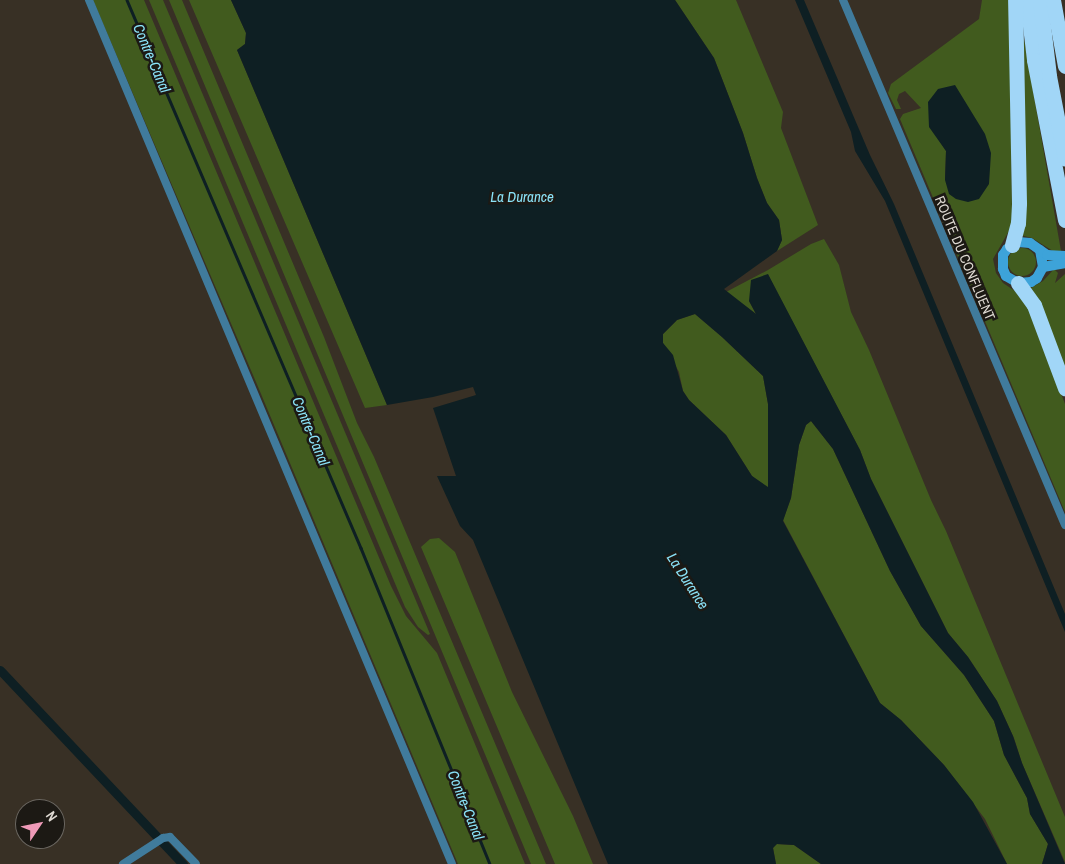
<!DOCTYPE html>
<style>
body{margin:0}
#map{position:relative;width:1065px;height:864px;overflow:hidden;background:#383025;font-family:"Archivo Narrow",sans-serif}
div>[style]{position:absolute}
.green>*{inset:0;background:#415b1e}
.round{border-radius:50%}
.water>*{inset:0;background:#0e1f23}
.stream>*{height:2.5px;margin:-1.25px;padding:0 1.25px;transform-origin:1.25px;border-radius:1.25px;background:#0e1f23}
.canal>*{height:9px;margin:-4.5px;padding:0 4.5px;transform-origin:4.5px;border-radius:4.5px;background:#0e1f23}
.street>*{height:8px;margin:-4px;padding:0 4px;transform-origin:4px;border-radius:4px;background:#407b9c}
.secondary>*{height:10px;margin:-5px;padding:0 5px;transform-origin:5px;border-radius:5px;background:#3da3d9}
.highway>*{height:15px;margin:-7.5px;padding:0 7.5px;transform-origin:7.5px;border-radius:7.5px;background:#a1d6f7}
span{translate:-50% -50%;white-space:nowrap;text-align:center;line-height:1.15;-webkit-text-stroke:5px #1c1914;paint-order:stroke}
.street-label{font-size:14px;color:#ded9d2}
.water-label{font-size:15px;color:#8ae2f7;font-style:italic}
.north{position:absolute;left:15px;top:799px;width:50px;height:50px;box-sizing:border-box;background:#1c1914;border:1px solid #6a6660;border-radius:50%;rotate:56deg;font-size:14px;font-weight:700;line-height:20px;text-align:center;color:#ded9d2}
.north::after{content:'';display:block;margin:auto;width:18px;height:22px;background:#ef9ab8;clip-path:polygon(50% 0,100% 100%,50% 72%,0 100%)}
</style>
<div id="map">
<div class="green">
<div style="clip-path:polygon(93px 0,144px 0,391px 586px,406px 616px,437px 653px,525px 864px,458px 864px,256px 382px)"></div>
<div style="clip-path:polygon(149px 0,163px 0,430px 634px,428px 635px,418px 627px,405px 607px)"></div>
<div style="clip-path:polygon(169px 0,182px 0,324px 337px,357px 423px,374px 457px,546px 864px,531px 864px)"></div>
<div style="clip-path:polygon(189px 0,231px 0,246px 33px,245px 44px,237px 50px,387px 405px,365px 408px)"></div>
<div style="clip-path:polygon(675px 0,736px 0,783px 112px,781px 128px,818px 225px,777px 251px,782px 240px,779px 220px,767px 203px,757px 178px,743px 133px,714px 58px)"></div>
<div style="clip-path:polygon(evenodd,982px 0,1010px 0,1012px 216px,1010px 229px,993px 259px,996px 273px,1003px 283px,1021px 295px,1028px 306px,1065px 404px,1065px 512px,900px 119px,903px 114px,921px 108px,905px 91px,899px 94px,897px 100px,901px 109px,896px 109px,888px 93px,891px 84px,979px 19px,982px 0,939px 140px,989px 184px,945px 180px,946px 151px,939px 140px)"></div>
<div style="clip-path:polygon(1022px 38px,1024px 39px,1061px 251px,1053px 251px,1032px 238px,1020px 235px)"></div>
<div style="clip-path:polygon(824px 239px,839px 265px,851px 312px,869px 350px,931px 500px,946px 531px,1065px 817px,1065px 862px,1022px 763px,1014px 738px,997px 701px,968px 657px,948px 633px,871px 479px,860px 450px,768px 275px,749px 301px,756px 314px,726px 292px,768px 270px,811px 244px)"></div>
<div class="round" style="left:1008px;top:248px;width:28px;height:28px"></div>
<div style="clip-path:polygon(1054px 269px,1058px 273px,1055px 283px,1065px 274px,1065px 375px,1029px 289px,1043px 281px)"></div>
<div style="clip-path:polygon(695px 314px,722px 337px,763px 376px,768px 404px,768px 488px,752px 476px,726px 435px,689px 400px,683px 391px,679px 372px,663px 343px,663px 334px,677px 320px)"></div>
<div style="clip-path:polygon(811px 421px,833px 449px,890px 571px,921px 626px,964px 675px,994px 721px,1004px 755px,1027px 798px,1030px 814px,1048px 844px,1042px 864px,1007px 864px,985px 819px,944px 765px,901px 720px,880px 703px,783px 520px,791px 498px,799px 445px,806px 425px)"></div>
<div style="clip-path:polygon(439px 538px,455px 552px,512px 692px,573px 816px,593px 864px,555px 864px,421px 547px,430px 539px)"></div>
<div style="clip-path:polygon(776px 844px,794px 845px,821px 864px,776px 864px,773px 848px)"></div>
</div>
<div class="water">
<div style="clip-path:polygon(evenodd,231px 0,675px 0,714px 58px,743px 133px,757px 178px,767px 203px,779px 220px,782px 240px,777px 251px,724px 289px,756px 314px,749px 301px,751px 280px,768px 274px,860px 450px,871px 479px,948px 633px,968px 657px,997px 701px,1013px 736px,1022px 763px,1065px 864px,1042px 864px,1048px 844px,1030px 814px,1027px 798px,1004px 755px,994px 721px,964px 675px,921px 626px,890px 571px,833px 449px,811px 421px,806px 425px,799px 445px,791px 498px,783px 521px,880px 703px,901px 720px,944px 765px,973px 802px,1007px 864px,821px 864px,794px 845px,777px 844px,773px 848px,776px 864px,608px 864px,473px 540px,460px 526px,437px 476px,456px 476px,433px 408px,476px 395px,473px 387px,433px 397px,387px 405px,237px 50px,245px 44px,246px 33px,231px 0,695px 314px,722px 337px,763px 376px,768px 404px,768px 487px,752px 476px,726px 435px,689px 400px,683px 391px,673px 355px,663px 343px,663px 334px,677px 320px,695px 314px)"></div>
<div style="clip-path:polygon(795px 0,804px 0,870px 155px,894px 204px,1065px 614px,1065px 632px,885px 201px,855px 151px,851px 132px)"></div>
<div style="clip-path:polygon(955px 85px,985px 134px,991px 153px,989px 184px,979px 199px,968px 202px,956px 199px,949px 194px,945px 180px,946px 151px,929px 127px,928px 102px,938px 89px)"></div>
</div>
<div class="stream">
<div style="left:127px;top:0;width:596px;rotate:66.88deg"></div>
<div style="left:361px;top:548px;width:341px;rotate:67.8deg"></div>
</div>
<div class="canal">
<div style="left:0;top:670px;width:267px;rotate:46.7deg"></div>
</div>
<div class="street">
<div style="left:89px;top:0;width:937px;rotate:67.21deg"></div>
<div style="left:843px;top:0;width:570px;rotate:67.08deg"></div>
<div style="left:123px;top:864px;width:48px;rotate:-33deg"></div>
<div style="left:163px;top:838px;width:7px;rotate:-8deg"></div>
<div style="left:170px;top:837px;width:37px;rotate:46deg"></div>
</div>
<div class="secondary">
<div style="left:1040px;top:250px;width:17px;rotate:80deg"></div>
<div style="left:1043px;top:267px;width:13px;rotate:119deg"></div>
<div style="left:1037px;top:278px;width:7px;rotate:146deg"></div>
<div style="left:1031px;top:282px;width:13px;rotate:176deg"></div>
<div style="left:1018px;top:283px;width:14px;rotate:-150deg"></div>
<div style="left:1006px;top:276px;width:8px;rotate:-113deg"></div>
<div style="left:1003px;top:269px;width:14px;rotate:-90deg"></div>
<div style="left:1003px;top:255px;width:7px;rotate:-56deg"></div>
<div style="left:1007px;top:249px;width:13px;rotate:-32deg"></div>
<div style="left:1018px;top:242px;width:12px;rotate:5deg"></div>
<div style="left:1030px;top:243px;width:21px;rotate:35deg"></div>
<div style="left:1047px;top:255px;width:18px;rotate:3deg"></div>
<div style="left:1043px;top:267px;width:22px;rotate:-10deg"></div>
</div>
<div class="highway">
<div style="left:1027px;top:0;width:60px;rotate:83.3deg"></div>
<div style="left:1034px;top:60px;width:163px;rotate:79deg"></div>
<div style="left:1040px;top:0;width:77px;rotate:83.2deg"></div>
<div style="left:1049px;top:76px;width:84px;rotate:79deg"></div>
<div style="left:1053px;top:0;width:67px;rotate:79.7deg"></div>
<div style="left:1012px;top:245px;width:23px;rotate:-75deg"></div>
<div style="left:1018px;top:223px;width:20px;rotate:-87deg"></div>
<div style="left:1019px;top:203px;width:203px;rotate:-91.1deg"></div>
<div style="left:1018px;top:283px;width:27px;rotate:54deg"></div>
<div style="left:1034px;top:305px;width:89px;rotate:69.5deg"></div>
</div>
<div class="street-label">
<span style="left:965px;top:258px;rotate:67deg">ROUTE DU CONFLUENT</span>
</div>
<div class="water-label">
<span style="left:152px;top:58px;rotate:67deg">Contre-Canal</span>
<span style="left:522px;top:197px">La Durance</span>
<span style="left:311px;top:431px;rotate:67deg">Contre-Canal</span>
<span style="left:688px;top:581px;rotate:57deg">La Durance</span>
<span style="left:466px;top:805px;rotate:68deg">Contre-Canal</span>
</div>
<div class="north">N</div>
</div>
